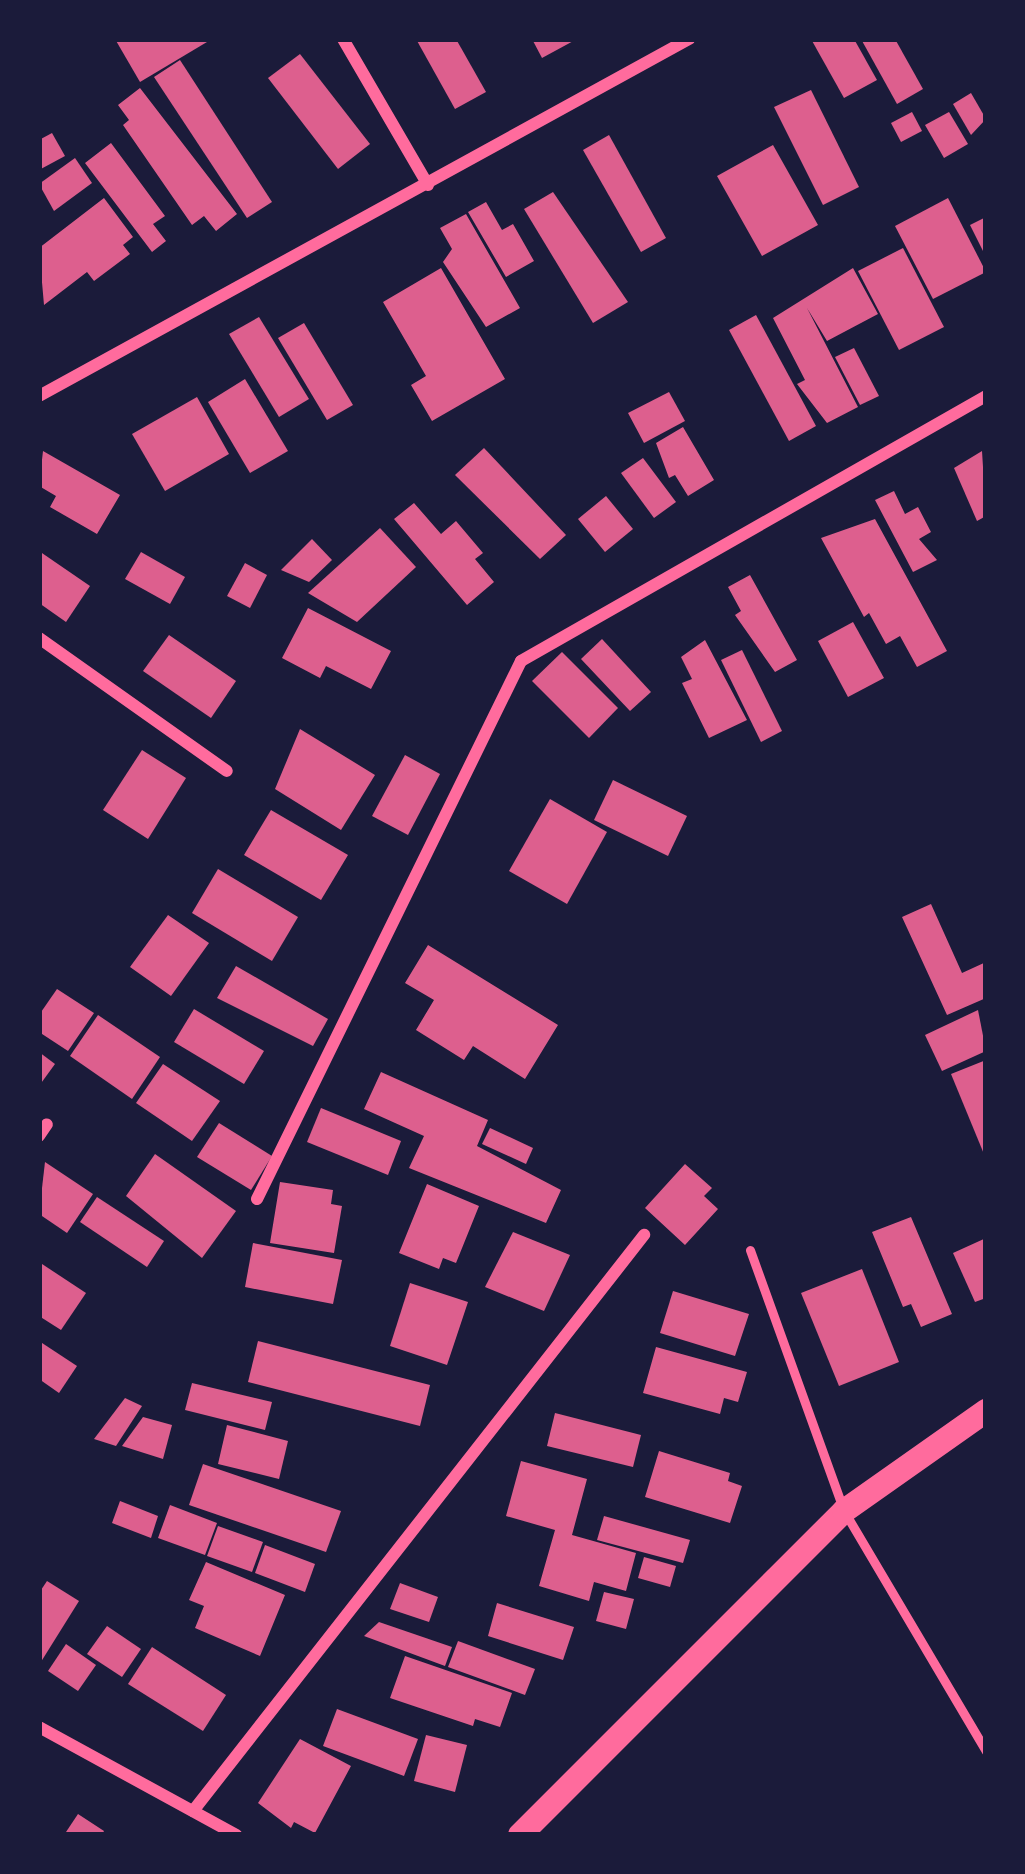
<!DOCTYPE html>
<style>
body{margin:0}
#map{position:relative;width:1025px;height:1874px;overflow:hidden;background:#1b1b3a;font-family:"Playfair Display",serif}
div>[style]{position:absolute}
.building>*{inset:0;background:#dd5f8e}
.service>*{height:9px;margin:-4.5px;padding:0 4.5px;transform-origin:4.5px;border-radius:4.5px;background:#ff6b9d}
.minor>*{height:12px;margin:-6px;padding:0 6px;transform-origin:6px;border-radius:6px;background:#ff6b9d}
.secondary>*{height:24px;margin:-12px;padding:0 12px;transform-origin:12px;border-radius:12px;background:#ff6b9d}
span{translate:-50% -50%;white-space:nowrap;text-align:center;line-height:1.15;-webkit-text-stroke:9px #1b1b3a;paint-order:stroke}
.frame{position:absolute;inset:0;border:42px solid #1b1b3a;pointer-events:none}
</style>
<div id="map">
<div class="building">
<div style="clip-path:polygon(115px 39px,212px 39px,140px 82px)"></div>
<div style="clip-path:polygon(416px 39px,456px 39px,486px 92px,455px 109px)"></div>
<div style="clip-path:polygon(532px 39px,577px 39px,542px 58px)"></div>
<div style="clip-path:polygon(811px 39px,854px 39px,877px 80px,844px 98px)"></div>
<div style="clip-path:polygon(861px 39px,895px 39px,923px 89px,897px 104px)"></div>
<div style="clip-path:polygon(300px 54px,370px 144px,338px 169px,268px 78px)"></div>
<div style="clip-path:polygon(180px 60px,272px 202px,247px 218px,154px 77px)"></div>
<div style="clip-path:polygon(140px 88px,237px 214px,216px 231px,204px 216px,192px 225px,123px 125px,129px 120px,118px 105px)"></div>
<div style="clip-path:polygon(811px 90px,859px 187px,823px 205px,774px 107px)"></div>
<div style="clip-path:polygon(971px 93px,986px 119px,971px 135px,953px 104px)"></div>
<div style="clip-path:polygon(912px 112px,922px 131px,901px 142px,891px 123px)"></div>
<div style="clip-path:polygon(949px 112px,968px 144px,944px 158px,925px 125px)"></div>
<div style="clip-path:polygon(52px 133px,65px 156px,39px 170px,39px 140px)"></div>
<div style="clip-path:polygon(609px 135px,666px 238px,641px 252px,583px 150px)"></div>
<div style="clip-path:polygon(111px 143px,165px 216px,153px 224px,166px 241px,152px 252px,85px 163px)"></div>
<div style="clip-path:polygon(773px 145px,818px 225px,762px 256px,717px 176px)"></div>
<div style="clip-path:polygon(75px 158px,92px 183px,54px 211px,39px 184px)"></div>
<div style="clip-path:polygon(553px 192px,628px 302px,593px 323px,524px 209px)"></div>
<div style="clip-path:polygon(104px 198px,133px 237px,123px 245px,130px 254px,94px 281px,87px 272px,44px 305px,39px 248px)"></div>
<div style="clip-path:polygon(948px 198px,986px 272px,933px 299px,895px 226px)"></div>
<div style="clip-path:polygon(486px 202px,502px 230px,513px 224px,534px 261px,506px 277px,468px 212px)"></div>
<div style="clip-path:polygon(466px 214px,520px 308px,486px 327px,443px 262px,452px 249px,440px 228px)"></div>
<div style="clip-path:polygon(986px 217px,986px 257px,970px 225px)"></div>
<div style="clip-path:polygon(903px 248px,944px 327px,899px 350px,858px 271px)"></div>
<div style="clip-path:polygon(441px 268px,505px 379px,432px 421px,411px 385px,426px 376px,383px 302px)"></div>
<div style="clip-path:polygon(853px 268px,878px 314px,827px 341px,807px 308px,858px 407px,827px 423px,797px 384px,805px 380px,773px 318px)"></div>
<div style="clip-path:polygon(756px 315px,816px 426px,789px 441px,729px 330px)"></div>
<div style="clip-path:polygon(259px 317px,309px 399px,279px 417px,229px 334px)"></div>
<div style="clip-path:polygon(304px 323px,353px 405px,327px 420px,278px 338px)"></div>
<div style="clip-path:polygon(854px 348px,879px 396px,860px 405px,835px 357px)"></div>
<div style="clip-path:polygon(245px 379px,288px 451px,250px 473px,208px 402px)"></div>
<div style="clip-path:polygon(669px 392px,685px 421px,644px 443px,628px 413px)"></div>
<div style="clip-path:polygon(197px 397px,229px 454px,165px 491px,132px 434px)"></div>
<div style="clip-path:polygon(683px 427px,714px 480px,688px 496px,675px 475px,669px 478px,656px 443px)"></div>
<div style="clip-path:polygon(484px 448px,566px 535px,540px 559px,455px 475px)"></div>
<div style="clip-path:polygon(43px 451px,120px 495px,97px 534px,50px 507px,56px 496px,39px 486px)"></div>
<div style="clip-path:polygon(982px 451px,986px 516px,977px 521px,954px 468px)"></div>
<div style="clip-path:polygon(643px 458px,676px 502px,654px 518px,621px 473px)"></div>
<div style="clip-path:polygon(894px 491px,905px 514px,918px 507px,931px 532px,919px 539px,937px 560px,913px 572px,875px 500px)"></div>
<div style="clip-path:polygon(606px 496px,633px 529px,605px 552px,578px 519px)"></div>
<div style="clip-path:polygon(414px 503px,441px 534px,456px 521px,483px 553px,475px 559px,494px 582px,467px 605px,394px 519px)"></div>
<div style="clip-path:polygon(875px 519px,947px 651px,917px 667px,900px 636px,886px 644px,869px 613px,864px 617px,821px 538px)"></div>
<div style="clip-path:polygon(380px 528px,416px 567px,357px 622px,308px 593px)"></div>
<div style="clip-path:polygon(312px 539px,332px 560px,309px 582px,281px 570px)"></div>
<div style="clip-path:polygon(39px 551px,90px 586px,66px 622px,39px 603px)"></div>
<div style="clip-path:polygon(141px 552px,185px 577px,170px 604px,125px 579px)"></div>
<div style="clip-path:polygon(245px 563px,267px 575px,250px 608px,227px 596px)"></div>
<div style="clip-path:polygon(750px 575px,797px 660px,775px 672px,735px 615px,741px 611px,728px 587px)"></div>
<div style="clip-path:polygon(308px 608px,391px 651px,371px 689px,326px 666px,320px 678px,282px 658px)"></div>
<div style="clip-path:polygon(853px 622px,884px 678px,848px 697px,818px 641px)"></div>
<div style="clip-path:polygon(169px 635px,236px 681px,211px 718px,143px 671px)"></div>
<div style="clip-path:polygon(602px 639px,651px 692px,630px 711px,581px 659px)"></div>
<div style="clip-path:polygon(705px 640px,747px 720px,709px 738px,682px 683px,692px 679px,681px 657px)"></div>
<div style="clip-path:polygon(742px 650px,782px 731px,761px 742px,721px 660px)"></div>
<div style="clip-path:polygon(562px 652px,618px 708px,589px 738px,532px 681px)"></div>
<div style="clip-path:polygon(300px 729px,375px 775px,341px 830px,275px 789px)"></div>
<div style="clip-path:polygon(142px 750px,186px 778px,148px 839px,103px 810px)"></div>
<div style="clip-path:polygon(405px 755px,440px 774px,408px 835px,372px 816px)"></div>
<div style="clip-path:polygon(613px 780px,687px 816px,668px 856px,594px 820px)"></div>
<div style="clip-path:polygon(550px 799px,607px 832px,567px 904px,509px 871px)"></div>
<div style="clip-path:polygon(271px 810px,348px 855px,321px 900px,244px 855px)"></div>
<div style="clip-path:polygon(218px 869px,298px 917px,272px 961px,192px 913px)"></div>
<div style="clip-path:polygon(931px 904px,962px 973px,986px 962px,986px 998px,947px 1015px,902px 917px)"></div>
<div style="clip-path:polygon(168px 915px,209px 943px,171px 996px,130px 967px)"></div>
<div style="clip-path:polygon(428px 945px,558px 1025px,525px 1079px,473px 1046px,464px 1060px,416px 1030px,434px 1000px,405px 983px)"></div>
<div style="clip-path:polygon(236px 966px,328px 1019px,313px 1046px,217px 998px)"></div>
<div style="clip-path:polygon(57px 989px,94px 1013px,68px 1051px,39px 1032px,39px 1015px)"></div>
<div style="clip-path:polygon(194px 1009px,264px 1051px,244px 1084px,174px 1042px)"></div>
<div style="clip-path:polygon(978px 1010px,986px 1051px,942px 1071px,925px 1035px)"></div>
<div style="clip-path:polygon(98px 1015px,160px 1057px,132px 1099px,70px 1056px)"></div>
<div style="clip-path:polygon(39px 1052px,55px 1064px,39px 1086px)"></div>
<div style="clip-path:polygon(986px 1060px,986px 1159px,951px 1074px)"></div>
<div style="clip-path:polygon(163px 1064px,220px 1101px,192px 1141px,136px 1103px)"></div>
<div style="clip-path:polygon(381px 1072px,488px 1120px,477px 1146px,561px 1190px,546px 1223px,409px 1168px,424px 1136px,364px 1109px)"></div>
<div style="clip-path:polygon(321px 1108px,401px 1141px,388px 1175px,307px 1142px)"></div>
<div style="clip-path:polygon(219px 1123px,272px 1156px,251px 1190px,197px 1157px)"></div>
<div style="clip-path:polygon(490px 1128px,533px 1148px,526px 1164px,482px 1144px)"></div>
<div style="clip-path:polygon(155px 1154px,236px 1211px,202px 1258px,126px 1196px)"></div>
<div style="clip-path:polygon(45px 1162px,93px 1194px,67px 1233px,39px 1214px)"></div>
<div style="clip-path:polygon(685px 1164px,712px 1188px,704px 1196px,718px 1209px,685px 1245px,645px 1208px)"></div>
<div style="clip-path:polygon(280px 1182px,333px 1190px,331px 1204px,342px 1206px,334px 1253px,270px 1243px)"></div>
<div style="clip-path:polygon(427px 1184px,479px 1206px,456px 1263px,443px 1258px,439px 1269px,399px 1253px)"></div>
<div style="clip-path:polygon(97px 1197px,164px 1241px,147px 1267px,80px 1222px)"></div>
<div style="clip-path:polygon(911px 1217px,952px 1314px,921px 1327px,911px 1304px,903px 1307px,872px 1232px)"></div>
<div style="clip-path:polygon(513px 1232px,570px 1255px,544px 1311px,485px 1287px)"></div>
<div style="clip-path:polygon(986px 1238px,986px 1298px,975px 1302px,953px 1253px)"></div>
<div style="clip-path:polygon(253px 1243px,342px 1260px,333px 1304px,245px 1287px)"></div>
<div style="clip-path:polygon(39px 1262px,86px 1293px,61px 1330px,39px 1316px)"></div>
<div style="clip-path:polygon(862px 1269px,899px 1362px,839px 1386px,801px 1293px)"></div>
<div style="clip-path:polygon(410px 1283px,468px 1302px,447px 1365px,390px 1346px)"></div>
<div style="clip-path:polygon(673px 1291px,749px 1314px,735px 1356px,660px 1333px)"></div>
<div style="clip-path:polygon(39px 1341px,77px 1366px,59px 1393px,39px 1379px)"></div>
<div style="clip-path:polygon(258px 1341px,430px 1385px,420px 1426px,248px 1382px)"></div>
<div style="clip-path:polygon(656px 1347px,747px 1372px,738px 1402px,724px 1398px,720px 1414px,643px 1393px)"></div>
<div style="clip-path:polygon(192px 1383px,272px 1402px,265px 1430px,185px 1410px)"></div>
<div style="clip-path:polygon(125px 1398px,142px 1406px,116px 1446px,94px 1439px)"></div>
<div style="clip-path:polygon(555px 1413px,641px 1435px,633px 1467px,547px 1446px)"></div>
<div style="clip-path:polygon(143px 1417px,172px 1425px,163px 1459px,122px 1446px)"></div>
<div style="clip-path:polygon(227px 1425px,288px 1441px,279px 1479px,218px 1464px)"></div>
<div style="clip-path:polygon(659px 1451px,730px 1473px,728px 1481px,742px 1486px,730px 1523px,645px 1497px)"></div>
<div style="clip-path:polygon(521px 1461px,587px 1479px,572px 1535px,636px 1553px,626px 1591px,594px 1582px,589px 1601px,539px 1586px,555px 1530px,506px 1516px)"></div>
<div style="clip-path:polygon(203px 1464px,341px 1511px,326px 1552px,189px 1505px)"></div>
<div style="clip-path:polygon(120px 1501px,158px 1516px,151px 1538px,112px 1523px)"></div>
<div style="clip-path:polygon(170px 1505px,217px 1523px,205px 1555px,158px 1538px)"></div>
<div style="clip-path:polygon(604px 1516px,690px 1540px,683px 1563px,597px 1540px)"></div>
<div style="clip-path:polygon(218px 1526px,263px 1542px,252px 1572px,207px 1556px)"></div>
<div style="clip-path:polygon(265px 1545px,315px 1564px,305px 1592px,255px 1573px)"></div>
<div style="clip-path:polygon(644px 1557px,676px 1566px,670px 1587px,638px 1578px)"></div>
<div style="clip-path:polygon(206px 1562px,285px 1595px,260px 1656px,195px 1628px,204px 1606px,189px 1600px)"></div>
<div style="clip-path:polygon(47px 1581px,79px 1601px,39px 1665px,39px 1593px)"></div>
<div style="clip-path:polygon(400px 1583px,438px 1597px,429px 1622px,390px 1609px)"></div>
<div style="clip-path:polygon(604px 1592px,634px 1599px,626px 1629px,596px 1621px)"></div>
<div style="clip-path:polygon(497px 1603px,574px 1627px,563px 1660px,488px 1636px)"></div>
<div style="clip-path:polygon(379px 1622px,452px 1647px,445px 1666px,364px 1636px)"></div>
<div style="clip-path:polygon(107px 1626px,141px 1649px,122px 1677px,87px 1654px)"></div>
<div style="clip-path:polygon(458px 1641px,535px 1669px,525px 1695px,448px 1667px)"></div>
<div style="clip-path:polygon(66px 1644px,96px 1665px,78px 1691px,48px 1671px)"></div>
<div style="clip-path:polygon(152px 1647px,226px 1695px,203px 1731px,128px 1684px)"></div>
<div style="clip-path:polygon(405px 1656px,512px 1693px,500px 1727px,475px 1719px,473px 1726px,390px 1698px)"></div>
<div style="clip-path:polygon(337px 1709px,418px 1739px,404px 1776px,323px 1746px)"></div>
<div style="clip-path:polygon(426px 1735px,467px 1745px,455px 1792px,414px 1781px)"></div>
<div style="clip-path:polygon(300px 1739px,351px 1766px,315px 1833px,294px 1822px,291px 1828px,258px 1803px)"></div>
<div style="clip-path:polygon(78px 1814px,104px 1831px,102px 1835px,64px 1835px)"></div>
</div>
<div class="service">
<div style="left:750px;top:1250px;width:277px;rotate:70.2deg"></div>
<div style="left:844px;top:1511px;width:279px;rotate:59.4deg"></div>
</div>
<div class="minor">
<div style="left:343px;top:39px;width:169px;rotate:59.8deg"></div>
<div style="left:39px;top:396px;width:742px;rotate:-28.78deg"></div>
<div style="left:39px;top:638px;width:230px;rotate:35.3deg"></div>
<div style="left:39px;top:1136px;width:14px;rotate:-56deg"></div>
<div style="left:257px;top:1199px;width:599px;rotate:-63.86deg"></div>
<div style="left:521px;top:661px;width:535px;rotate:-29.68deg"></div>
<div style="left:39px;top:1727px;width:225px;rotate:28.7deg"></div>
<div style="left:193px;top:1811px;width:732px;rotate:-51.94deg"></div>
</div>
<div class="secondary">
<div style="left:520px;top:1835px;width:458px;rotate:-45deg"></div>
<div style="left:844px;top:1511px;width:174px;rotate:-35.2deg"></div>
</div>
<div class="frame"></div>
</div>
